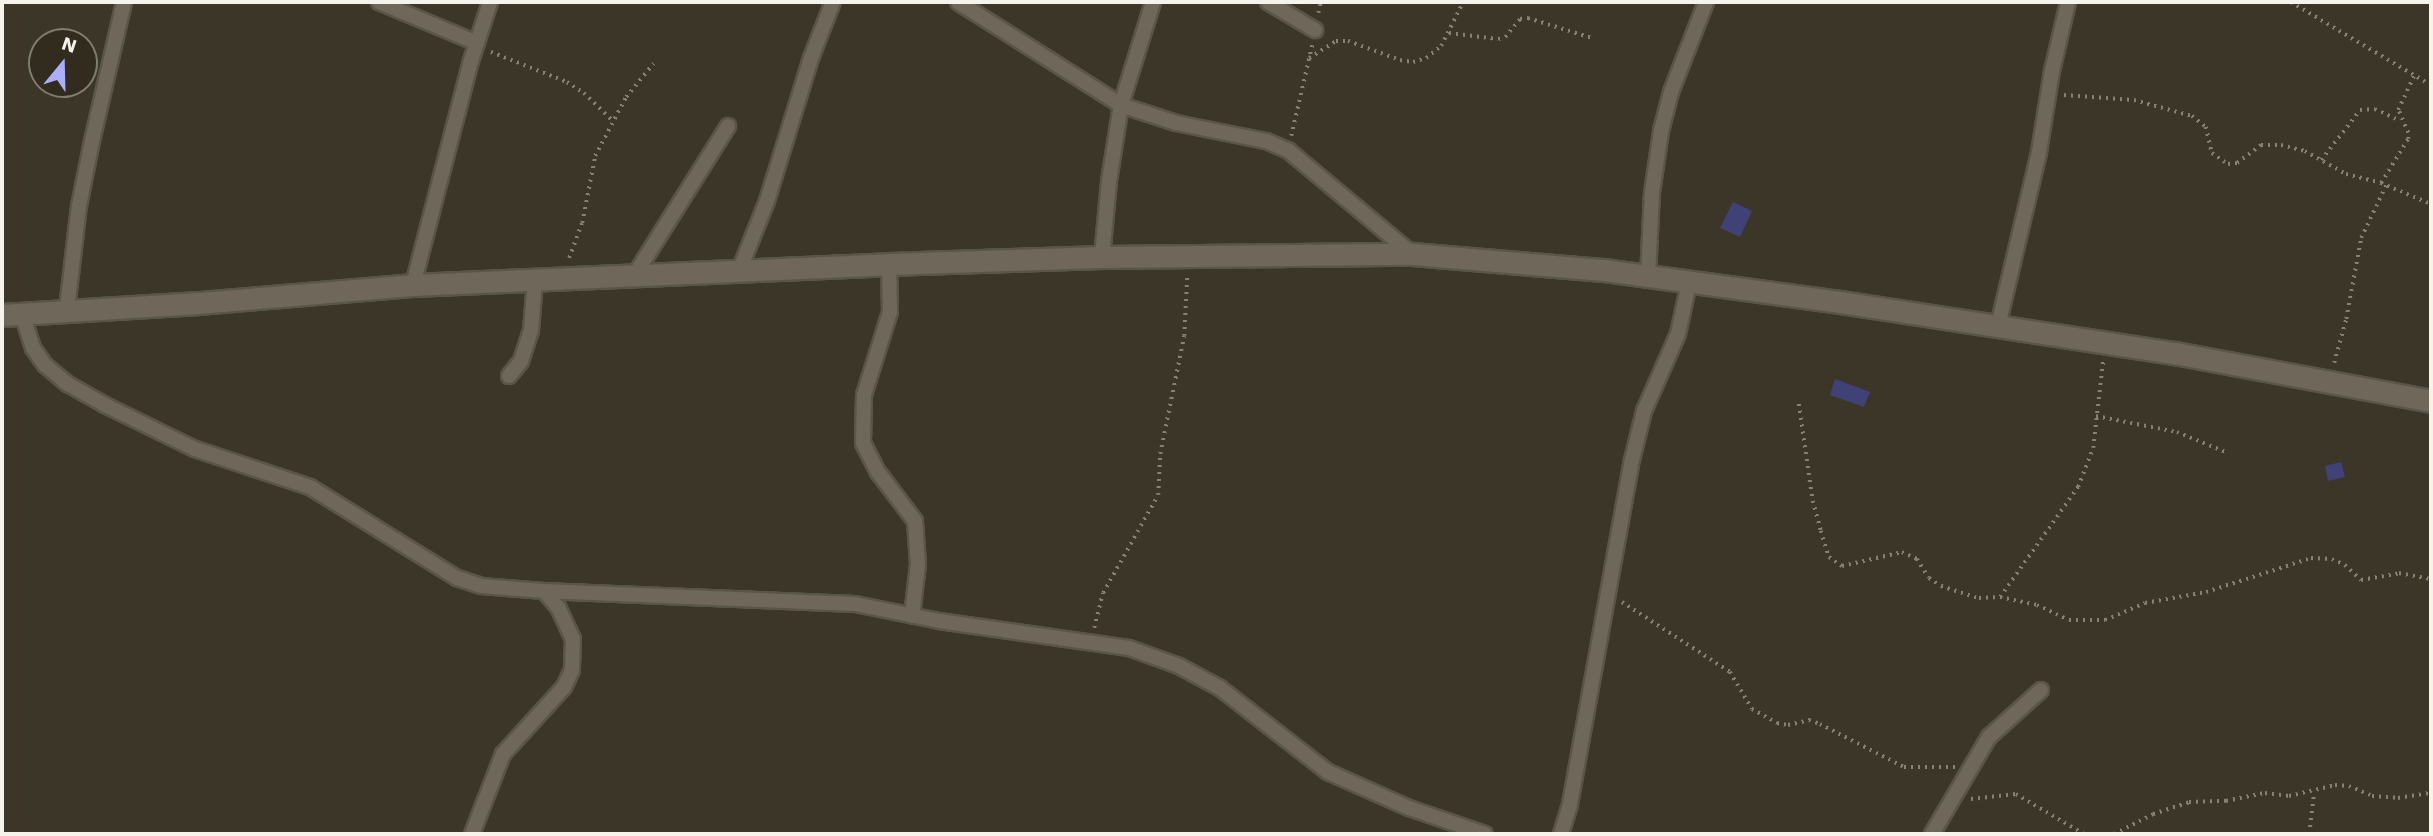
<!DOCTYPE html>
<style>
body{margin:0}
#map{position:relative;width:2433px;height:836px;overflow:hidden;background:#3c3629;font-family:"Work Sans",sans-serif}
div>[style]{position:absolute}
.building>*{inset:0;background:#404176}
.path>*{height:3.5px;margin-top:-1.75px;transform-origin:0;background:repeating-linear-gradient(90deg,#868175 0 2px,transparent 0 7px)}
.roads{filter:drop-shadow(2px 0 #5a5549) drop-shadow(-2px 0 #5a5549) drop-shadow(0 2px #5a5549) drop-shadow(0 -2px #5a5549)}
.street>*{height:14px;margin:-7px;padding:0 7px;transform-origin:7px;border-radius:7px;background:#6f685a}
.secondary>*{height:21px;margin:-10.5px;padding:0 10.5px;transform-origin:10.5px;border-radius:10.5px;background:#6f685a}
span{translate:-50% -50%;white-space:nowrap;text-align:center;line-height:1.15;-webkit-text-stroke:5px #322c1f;paint-order:stroke}
.frame{position:absolute;inset:0;border:4px solid #f6f3ea;pointer-events:none}
.north{position:absolute;left:28px;top:28px;width:70px;height:70px;box-sizing:border-box;background:#322c1f;border:2px solid #807c70;border-radius:50%;rotate:19deg;font-size:19px;font-weight:700;line-height:28px;text-align:center;color:#f6f3ea}
.north::after{content:'';display:block;margin:auto;width:24px;height:32px;background:#abaffb;clip-path:polygon(50% 0,100% 100%,50% 72%,0 100%)}
</style>
<div id="map">
<div class="building">
<div style="clip-path:polygon(1733px 202px,1752px 211px,1740px 237px,1720px 228px)"></div>
<div style="clip-path:polygon(1835px 379px,1870px 392px,1864px 407px,1830px 395px)"></div>
<div style="clip-path:polygon(2341px 462px,2345px 477px,2328px 481px,2325px 466px)"></div>
</div>
<div class="path">
<div style="left:2291px;top:2px;width:163px;rotate:30.7deg"></div>
<div style="left:1318px;top:13px;width:11px;rotate:-75deg"></div>
<div style="left:1449px;top:33px;width:49px;rotate:7deg"></div>
<div style="left:1498px;top:39px;width:7px;rotate:-16deg"></div>
<div style="left:1505px;top:37px;width:23px;rotate:-50deg"></div>
<div style="left:1520px;top:19px;width:8px;rotate:-7deg"></div>
<div style="left:1528px;top:18px;width:67px;rotate:17.4deg"></div>
<div style="left:491px;top:52px;width:82px;rotate:21.5deg"></div>
<div style="left:567px;top:82px;width:20px;rotate:33deg"></div>
<div style="left:584px;top:93px;width:40px;rotate:44deg"></div>
<div style="left:1309px;top:58px;width:32px;rotate:-32deg"></div>
<div style="left:1336px;top:41px;width:12px"></div>
<div style="left:1348px;top:41px;width:55px;rotate:20.1deg"></div>
<div style="left:1400px;top:60px;width:13px;rotate:9deg"></div>
<div style="left:1413px;top:62px;width:14px;rotate:-17deg"></div>
<div style="left:1426px;top:58px;width:19px;rotate:-39deg"></div>
<div style="left:1441px;top:46px;width:49px;rotate:-63.4deg"></div>
<div style="left:2064px;top:95px;width:70px;rotate:4.1deg"></div>
<div style="left:2134px;top:100px;width:60px;rotate:15.4deg"></div>
<div style="left:2192px;top:116px;width:18px;rotate:38deg"></div>
<div style="left:2206px;top:127px;width:27px;rotate:77deg"></div>
<div style="left:2212px;top:153px;width:19px;rotate:35deg"></div>
<div style="left:2228px;top:164px;width:9px;rotate:-6deg"></div>
<div style="left:2237px;top:163px;width:30px;rotate:-37deg"></div>
<div style="left:2261px;top:145px;width:20px"></div>
<div style="left:2281px;top:145px;width:25px;rotate:14deg"></div>
<div style="left:2305px;top:151px;width:47px;rotate:29.3deg"></div>
<div style="left:2346px;top:174px;width:36px;rotate:14deg"></div>
<div style="left:2381px;top:183px;width:54px;rotate:22.8deg"></div>
<div style="left:1291px;top:136px;width:93px;rotate:-77deg"></div>
<div style="left:2321px;top:160px;width:63px;rotate:-52deg"></div>
<div style="left:2360px;top:110px;width:15px;rotate:-4deg"></div>
<div style="left:2375px;top:109px;width:26px;rotate:25deg"></div>
<div style="left:2381px;top:183px;width:52px;rotate:-58.5deg"></div>
<div style="left:2408px;top:139px;width:6px;rotate:-90deg"></div>
<div style="left:2408px;top:133px;width:25px;rotate:-113deg"></div>
<div style="left:2398px;top:110px;width:40px;rotate:-65deg"></div>
<div style="left:569px;top:258px;width:37px;rotate:-70deg"></div>
<div style="left:582px;top:223px;width:68px;rotate:-79deg"></div>
<div style="left:595px;top:156px;width:67px;rotate:-62.3deg"></div>
<div style="left:626px;top:97px;width:43px;rotate:-50.7deg"></div>
<div style="left:2334px;top:363px;width:46px;rotate:-74.7deg"></div>
<div style="left:2346px;top:319px;width:82px;rotate:-79.5deg"></div>
<div style="left:2361px;top:238px;width:59px;rotate:-64.7deg"></div>
<div style="left:1799px;top:404px;width:98px;rotate:81.8deg"></div>
<div style="left:1813px;top:501px;width:31px;rotate:75deg"></div>
<div style="left:1821px;top:531px;width:27px;rotate:73deg"></div>
<div style="left:1829px;top:557px;width:16px;rotate:35deg"></div>
<div style="left:1842px;top:566px;width:62px;rotate:-13.1deg"></div>
<div style="left:1902px;top:552px;width:17px;rotate:25deg"></div>
<div style="left:1917px;top:559px;width:22px;rotate:58deg"></div>
<div style="left:1929px;top:578px;width:14px;rotate:34deg"></div>
<div style="left:1941px;top:586px;width:40px;rotate:18deg"></div>
<div style="left:1979px;top:598px;width:21px;rotate:-3deg"></div>
<div style="left:2000px;top:597px;width:38px;rotate:12deg"></div>
<div style="left:2037px;top:605px;width:35px;rotate:25deg"></div>
<div style="left:2069px;top:620px;width:36px"></div>
<div style="left:2105px;top:620px;width:43px;rotate:-23deg"></div>
<div style="left:2145px;top:603px;width:62px;rotate:-10.2deg"></div>
<div style="left:2206px;top:592px;width:110px;rotate:-17.9deg"></div>
<div style="left:2311px;top:558px;width:21px;rotate:3deg"></div>
<div style="left:2332px;top:559px;width:14px;rotate:25deg"></div>
<div style="left:2345px;top:565px;width:22px;rotate:43deg"></div>
<div style="left:2361px;top:580px;width:39px;rotate:-10deg"></div>
<div style="left:2399px;top:573px;width:33px;rotate:11deg"></div>
<div style="left:2096px;top:416px;width:83px;rotate:11.2deg"></div>
<div style="left:2177px;top:432px;width:55px;rotate:22.4deg"></div>
<div style="left:2000px;top:597px;width:135px;rotate:-54.7deg"></div>
<div style="left:2078px;top:487px;width:42px;rotate:-69deg"></div>
<div style="left:2093px;top:448px;width:89px;rotate:-83.5deg"></div>
<div style="left:1622px;top:602px;width:129px;rotate:32.9deg"></div>
<div style="left:1730px;top:672px;width:43px;rotate:59.3deg"></div>
<div style="left:1752px;top:709px;width:29px;rotate:29deg"></div>
<div style="left:1777px;top:723px;width:11px;rotate:10deg"></div>
<div style="left:1788px;top:725px;width:22px;rotate:-13deg"></div>
<div style="left:1809px;top:720px;width:12px;rotate:20deg"></div>
<div style="left:1820px;top:724px;width:94px;rotate:27.1deg"></div>
<div style="left:1904px;top:767px;width:51px"></div>
<div style="left:1094px;top:628px;width:36px;rotate:-76deg"></div>
<div style="left:1103px;top:593px;width:112px;rotate:-60.7deg"></div>
<div style="left:1158px;top:495px;width:41px;rotate:-87.2deg"></div>
<div style="left:1160px;top:454px;width:120px;rotate:-78.5deg"></div>
<div style="left:1184px;top:336px;width:60px;rotate:-87.1deg"></div>
<div style="left:1971px;top:799px;width:45px;rotate:-6.3deg"></div>
<div style="left:2016px;top:794px;width:79px;rotate:30.5deg"></div>
<div style="left:2114px;top:834px;width:44px;rotate:-27.1deg"></div>
<div style="left:2153px;top:814px;width:38px;rotate:-18deg"></div>
<div style="left:2189px;top:802px;width:37px;rotate:-2deg"></div>
<div style="left:2226px;top:801px;width:40px;rotate:-12deg"></div>
<div style="left:2265px;top:793px;width:24px;rotate:7deg"></div>
<div style="left:2289px;top:796px;width:47px;rotate:-13.4deg"></div>
<div style="left:2335px;top:785px;width:14px;rotate:4deg"></div>
<div style="left:2349px;top:786px;width:25px;rotate:23deg"></div>
<div style="left:2372px;top:796px;width:26px;rotate:4deg"></div>
<div style="left:2398px;top:798px;width:33px;rotate:-9deg"></div>
<div style="left:2309px;top:834px;width:42px;rotate:-83.2deg"></div>
</div>
<div class="roads">
<div class="street">
<div style="left:379px;top:2px;width:106px;rotate:22.7deg"></div>
<div style="left:958px;top:2px;width:193px;rotate:32.3deg"></div>
<div style="left:1121px;top:105px;width:58px;rotate:18.1deg"></div>
<div style="left:1176px;top:123px;width:92px;rotate:11.3deg"></div>
<div style="left:1266px;top:141px;width:25px;rotate:23deg"></div>
<div style="left:1289px;top:151px;width:160px;rotate:39.9deg"></div>
<div style="left:1268px;top:2px;width:55px;rotate:30.8deg"></div>
<div style="left:1102px;top:257px;width:76px;rotate:-84.7deg"></div>
<div style="left:1109px;top:181px;width:77px;rotate:-81deg"></div>
<div style="left:1121px;top:105px;width:108px;rotate:-72.7deg"></div>
<div style="left:889px;top:264px;width:48px;rotate:88.8deg"></div>
<div style="left:890px;top:312px;width:87px;rotate:107.4deg"></div>
<div style="left:864px;top:395px;width:48px;rotate:91.2deg"></div>
<div style="left:863px;top:443px;width:33px;rotate:63deg"></div>
<div style="left:878px;top:472px;width:61px;rotate:52.9deg"></div>
<div style="left:915px;top:521px;width:43px;rotate:86deg"></div>
<div style="left:918px;top:564px;width:52px;rotate:96.6deg"></div>
<div style="left:739px;top:271px;width:75px;rotate:-68.2deg"></div>
<div style="left:767px;top:201px;width:150px;rotate:-72.9deg"></div>
<div style="left:811px;top:58px;width:60px;rotate:-68.6deg"></div>
<div style="left:634px;top:276px;width:177px;rotate:-57.9deg"></div>
<div style="left:1648px;top:277px;width:84px;rotate:-87.3deg"></div>
<div style="left:1652px;top:193px;width:63px;rotate:-81.7deg"></div>
<div style="left:1661px;top:131px;width:40px;rotate:-75.6deg"></div>
<div style="left:1671px;top:92px;width:97px;rotate:-68.7deg"></div>
<div style="left:413px;top:285px;width:231px;rotate:-75.5deg"></div>
<div style="left:471px;top:61px;width:62px;rotate:-72.1deg"></div>
<div style="left:67px;top:309px;width:104px;rotate:-83.4deg"></div>
<div style="left:79px;top:206px;width:66px;rotate:-78.7deg"></div>
<div style="left:92px;top:141px;width:143px;rotate:-77deg"></div>
<div style="left:22px;top:314px;width:36px;rotate:72deg"></div>
<div style="left:33px;top:348px;width:21px;rotate:55deg"></div>
<div style="left:45px;top:365px;width:30px;rotate:40deg"></div>
<div style="left:68px;top:384px;width:43px;rotate:29.6deg"></div>
<div style="left:105px;top:405px;width:100px;rotate:26.1deg"></div>
<div style="left:195px;top:449px;width:121px;rotate:18.3deg"></div>
<div style="left:310px;top:487px;width:173px;rotate:31.8deg"></div>
<div style="left:457px;top:578px;width:25px;rotate:18deg"></div>
<div style="left:481px;top:586px;width:63px;rotate:4.5deg"></div>
<div style="left:544px;top:591px;width:21px;rotate:49deg"></div>
<div style="left:558px;top:607px;width:35px;rotate:65deg"></div>
<div style="left:573px;top:639px;width:31px;rotate:92deg"></div>
<div style="left:572px;top:670px;width:19px;rotate:115deg"></div>
<div style="left:564px;top:687px;width:91px;rotate:132.3deg"></div>
<div style="left:503px;top:754px;width:86px;rotate:111.2deg"></div>
<div style="left:1998px;top:326px;width:179px;rotate:-76.7deg"></div>
<div style="left:2039px;top:152px;width:82px;rotate:-80.9deg"></div>
<div style="left:2052px;top:71px;width:71px;rotate:-76.9deg"></div>
<div style="left:509px;top:376px;width:19px;rotate:-51deg"></div>
<div style="left:521px;top:361px;width:32px;rotate:-72deg"></div>
<div style="left:531px;top:331px;width:51px;rotate:-85.5deg"></div>
<div style="left:544px;top:591px;width:311px;rotate:2.4deg"></div>
<div style="left:855px;top:604px;width:86px;rotate:11.4deg"></div>
<div style="left:939px;top:621px;width:192px;rotate:8.1deg"></div>
<div style="left:1129px;top:648px;width:53px;rotate:19.8deg"></div>
<div style="left:1179px;top:666px;width:47px;rotate:28.2deg"></div>
<div style="left:1220px;top:688px;width:137px;rotate:37.9deg"></div>
<div style="left:1328px;top:772px;width:89px;rotate:24deg"></div>
<div style="left:1409px;top:808px;width:80px;rotate:18.9deg"></div>
<div style="left:1561px;top:834px;width:31px;rotate:-73deg"></div>
<div style="left:1570px;top:804px;width:345px;rotate:-79.8deg"></div>
<div style="left:1631px;top:464px;width:55px;rotate:-76.2deg"></div>
<div style="left:1644px;top:411px;width:84px;rotate:-66.2deg"></div>
<div style="left:1678px;top:334px;width:52px;rotate:-77.8deg"></div>
<div style="left:1932px;top:834px;width:113px;rotate:-59.6deg"></div>
<div style="left:1989px;top:737px;width:70px;rotate:-42.1deg"></div>
</div>
<div class="secondary">
<div style="left:2px;top:315px;width:197px;rotate:-3.5deg"></div>
<div style="left:199px;top:303px;width:215px;rotate:-4.8deg"></div>
<div style="left:413px;top:285px;width:476px;rotate:-2.5deg"></div>
<div style="left:889px;top:264px;width:213px;rotate:-1.9deg"></div>
<div style="left:1102px;top:257px;width:310px;rotate:-0.6deg"></div>
<div style="left:1412px;top:254px;width:193px;rotate:4.8deg"></div>
<div style="left:1604px;top:270px;width:238px;rotate:7.7deg"></div>
<div style="left:1840px;top:302px;width:339px;rotate:8.7deg"></div>
<div style="left:2175px;top:353px;width:260px;rotate:10.6deg"></div>
</div>
</div>
<div class="frame"></div>
<div class="north">N</div>
</div>
